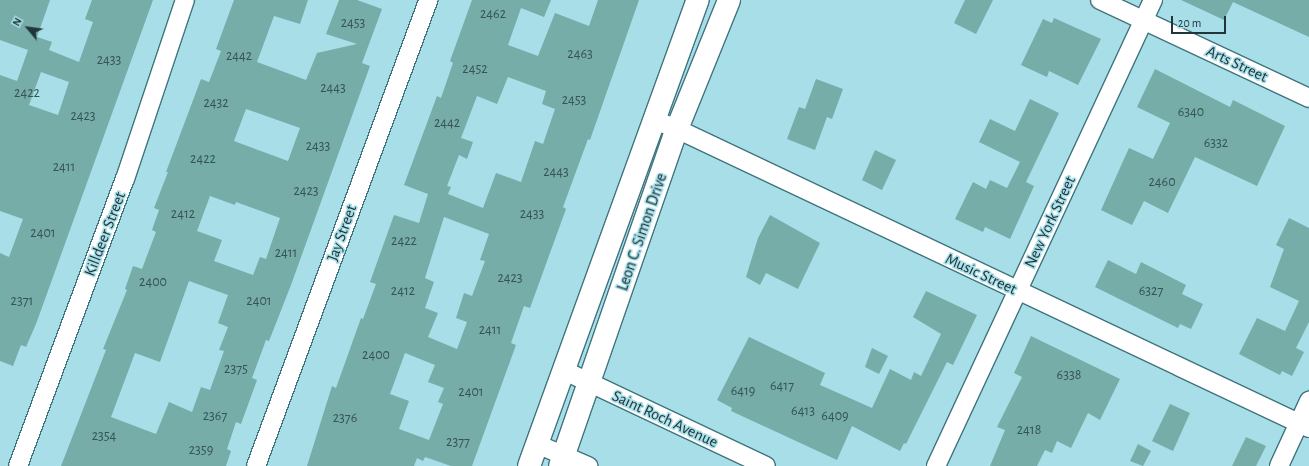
<!DOCTYPE html>
<style>
body{margin:0}
#map{position:relative;width:1309px;height:466px;overflow:hidden;background:#a7dee8;font-family:"Alegreya Sans",sans-serif}
div>[style]{position:absolute}
.building>*{inset:0;background:#76ada9}
.roads{filter:drop-shadow(1px 0 #40747e) drop-shadow(-1px 0 #40747e) drop-shadow(0 1px #40747e) drop-shadow(0 -1px #40747e)}
.minor>*{height:18px;margin:-9px;padding:0 9px;transform-origin:9px;border-radius:9px;background:#fff}
.secondary>*{height:22px;margin:-11px;padding:0 11px;transform-origin:11px;border-radius:11px;background:#fff}
span{translate:-50% -50%;white-space:nowrap;text-align:center;line-height:1.15;-webkit-text-stroke:3px #a7dee8;paint-order:stroke}
.number-label{font-size:14px;color:#365456}
.number-label span{-webkit-text-stroke-width:0}
.street-label{font-size:16px;color:#20363a}
.north{position:absolute;left:8px;top:8px;width:40px;height:40px;-webkit-text-stroke:3px #a7dee8;paint-order:stroke;rotate:299deg;font-size:11px;font-weight:700;line-height:16px;text-align:center;color:#20363a}
.north::after{content:'';display:block;margin:auto;width:14px;height:18px;background:#20363a;clip-path:polygon(50% 0,100% 100%,50% 72%,0 100%)}
.scale{position:absolute;left:1171px;top:16px;width:55px;height:18px;box-sizing:border-box;border:2px solid #20363a;border-top:0;padding-left:5px;font-size:12px;line-height:14px;white-space:nowrap;color:#20363a;-webkit-text-stroke:3px #a7dee8;paint-order:stroke}
</style>
<div id="map">
<div class="building">
<div style="clip-path:polygon(evenodd,0 0,50px 0,37px 37px,52px 42px,49px 50px,79px 62px,93px 22px,85px 19px,92px 0,153px 0,36px 324px,26px 347px,21px 345px,13px 366px,0 361px,0 253px,9px 257px,23px 219px,0 211px,0 75px,17px 81px,28px 50px,0 40px,0 0,41px 72px,69px 82px,58px 115px,29px 105px,41px 72px)"></div>
<div style="clip-path:polygon(evenodd,234px 0,308px 0,300px 24px,274px 16px,257px 62px,306px 80px,317px 53px,357px 44px,326px 34px,339px 0,357px 0,382px 9px,362px 63px,370px 66px,291px 285px,269px 341px,266px 340px,252px 378px,257px 380px,241px 424px,236px 422px,227px 449px,231px 451px,226px 466px,61px 466px,106px 350px,103px 349px,127px 290px,125px 289px,133px 266px,142px 269px,156px 232px,152px 230px,159px 210px,154px 208px,168px 172px,166px 172px,201px 79px,209px 82px,221px 51px,216px 49px,234px 0,246px 109px,300px 128px,288px 161px,234px 141px,246px 109px,234px 0,210px 196px,235px 205px,236px 202px,280px 218px,266px 259px,260px 257px,253px 275px,214px 261px,222px 240px,197px 231px,210px 196px,234px 0,189px 281px,228px 295px,218px 323px,228px 327px,219px 350px,224px 351px,210px 390px,201px 387px,192px 412px,169px 402px,156px 434px,111px 417px,135px 353px,160px 362px,189px 281px)"></div>
<div style="clip-path:polygon(evenodd,472px 0,551px 0,544px 17px,521px 8px,508px 45px,538px 56px,555px 13px,589px 26px,598px 0,639px 0,590px 140px,588px 139px,563px 207px,566px 209px,530px 308px,524px 306px,511px 343px,516px 345px,472px 466px,451px 466px,425px 457px,423px 461px,417px 458px,414px 466px,307px 466px,332px 386px,336px 388px,361px 318px,363px 319px,376px 284px,370px 282px,394px 215px,419px 223px,428px 194px,404px 185px,437px 96px,441px 98px,453px 63px,450px 61px,472px 0,508px 77px,546px 91px,542px 104px,555px 109px,543px 144px,535px 141px,521px 182px,496px 173px,483px 208px,448px 194px,451px 187px,447px 186px,459px 155px,467px 159px,473px 142px,461px 138px,477px 96px,497px 104px,508px 77px,472px 0,444px 217px,489px 234px,480px 260px,485px 261px,472px 296px,464px 293px,456px 318px,467px 322px,457px 349px,428px 337px,438px 313px,425px 308px,434px 282px,425px 278px,444px 217px,472px 0,405px 353px,435px 365px,428px 382px,444px 388px,438px 402px,443px 404px,429px 440px,399px 429px,409px 401px,390px 394px,405px 353px)"></div>
<div style="clip-path:polygon(965px 0,993px 0,976px 34px,954px 23px)"></div>
<div style="clip-path:polygon(1181px 0,1309px 0,1309px 37px,1233px 2px,1224px 20px)"></div>
<div style="clip-path:polygon(1054px 18px,1101px 39px,1078px 85px,1049px 71px,1047px 77px,1021px 65px,1043px 19px,1052px 23px)"></div>
<div style="clip-path:polygon(1155px 69px,1230px 107px,1233px 100px,1285px 126px,1257px 186px,1195px 157px,1168px 213px,1144px 201px,1132px 225px,1101px 210px,1129px 148px,1153px 159px,1170px 123px,1137px 107px)"></div>
<div style="clip-path:polygon(816px 79px,843px 89px,832px 119px,827px 117px,815px 150px,787px 139px,799px 107px,805px 109px)"></div>
<div style="clip-path:polygon(1030px 99px,1059px 113px,1026px 182px,1034px 186px,1010px 239px,985px 227px,983px 232px,955px 219px,973px 182px,986px 189px,990px 180px,1007px 188px,1020px 162px,979px 142px,990px 119px,1015px 131px)"></div>
<div style="clip-path:polygon(875px 150px,896px 160px,882px 190px,862px 180px)"></div>
<div style="clip-path:polygon(770px 215px,820px 243px,798px 289px,766px 273px,760px 285px,746px 277px,758px 238px)"></div>
<div style="clip-path:polygon(1289px 218px,1309px 228px,1309px 322px,1296px 348px,1304px 352px,1292px 376px,1282px 371px,1280px 375px,1239px 354px,1257px 318px,1285px 331px,1299px 301px,1270px 287px,1284px 249px,1276px 245px)"></div>
<div style="clip-path:polygon(1108px 260px,1136px 274px,1141px 262px,1186px 285px,1182px 294px,1203px 304px,1191px 329px,1180px 324px,1178px 328px,1095px 287px)"></div>
<div style="clip-path:polygon(926px 291px,977px 315px,953px 365px,947px 362px,906px 444px,904px 443px,900px 451px,852px 426px,837px 460px,731px 411px,732px 408px,717px 400px,749px 337px,825px 373px,820px 385px,872px 408px,890px 369px,911px 380px,914px 372px,921px 376px,941px 334px,913px 317px)"></div>
<div style="clip-path:polygon(1031px 336px,1120px 379px,1100px 420px,1088px 413px,1071px 448px,1057px 441px,1052px 453px,1045px 450px,1037px 466px,990px 466px,1005px 430px,997px 427px,1022px 377px,1014px 373px)"></div>
<div style="clip-path:polygon(872px 348px,888px 356px,879px 374px,865px 367px)"></div>
<div style="clip-path:polygon(1170px 404px,1190px 413px,1173px 451px,1152px 441px)"></div>
<div style="clip-path:polygon(1246px 437px,1266px 446px,1256px 466px,1232px 466px)"></div>
<div style="clip-path:polygon(1138px 444px,1151px 451px,1143px 466px,1130px 461px)"></div>
</div>
<div class="roads">
<div class="minor">
<div style="left:1100px;top:0;width:231px;rotate:25.1deg"></div>
<div style="left:654px;top:120px;width:25px;rotate:21deg"></div>
<div style="left:677px;top:129px;width:699px;rotate:25.32deg"></div>
<div style="left:565px;top:371px;width:222px;rotate:25.3deg"></div>
<div style="left:537px;top:444px;width:56px;rotate:23.3deg"></div>
<div style="left:18px;top:466px;width:306px;rotate:-69.6deg"></div>
<div style="left:125px;top:179px;width:189px;rotate:-71.5deg"></div>
<div style="left:256px;top:466px;width:497px;rotate:-69.7deg"></div>
<div style="left:936px;top:466px;width:514px;rotate:-65.03deg"></div>
<div style="left:1279px;top:466px;width:72px;rotate:-65.2deg"></div>
</div>
<div class="secondary">
<div style="left:529px;top:466px;width:496px;rotate:-70.1deg"></div>
<div style="left:560px;top:466px;width:357px;rotate:-70.9deg"></div>
<div style="left:677px;top:129px;width:139px;rotate:-68deg"></div>
</div>
</div>
<div class="number-label">
<span style="left:493px;top:14px">2462</span>
<span style="left:353px;top:23px">2453</span>
<span style="left:580px;top:54px">2463</span>
<span style="left:239px;top:56px">2442</span>
<span style="left:109px;top:60px">2433</span>
<span style="left:475px;top:69px">2452</span>
<span style="left:333px;top:88px">2443</span>
<span style="left:27px;top:93px">2422</span>
<span style="left:574px;top:100px">2453</span>
<span style="left:216px;top:103px">2432</span>
<span style="left:1191px;top:112px">6340</span>
<span style="left:83px;top:116px">2423</span>
<span style="left:447px;top:123px">2442</span>
<span style="left:1216px;top:143px">6332</span>
<span style="left:318px;top:146px">2433</span>
<span style="left:203px;top:159px">2422</span>
<span style="left:64px;top:167px">2411</span>
<span style="left:556px;top:172px">2443</span>
<span style="left:1162px;top:182px">2460</span>
<span style="left:306px;top:191px">2423</span>
<span style="left:183px;top:214px">2412</span>
<span style="left:532px;top:214px">2433</span>
<span style="left:43px;top:233px">2401</span>
<span style="left:404px;top:241px">2422</span>
<span style="left:286px;top:253px">2411</span>
<span style="left:510px;top:278px">2423</span>
<span style="left:153px;top:282px">2400</span>
<span style="left:403px;top:291px">2412</span>
<span style="left:1151px;top:291px">6327</span>
<span style="left:22px;top:301px">2371</span>
<span style="left:259px;top:301px">2401</span>
<span style="left:490px;top:330px">2411</span>
<span style="left:376px;top:355px">2400</span>
<span style="left:236px;top:369px">2375</span>
<span style="left:1069px;top:375px">6338</span>
<span style="left:782px;top:386px">6417</span>
<span style="left:743px;top:391px">6419</span>
<span style="left:471px;top:392px">2401</span>
<span style="left:803px;top:411px">6413</span>
<span style="left:215px;top:416px">2367</span>
<span style="left:835px;top:416px">6409</span>
<span style="left:345px;top:418px">2376</span>
<span style="left:1029px;top:430px">2418</span>
<span style="left:104px;top:436px">2354</span>
<span style="left:458px;top:442px">2377</span>
<span style="left:201px;top:450px">2359</span>
</div>
<div class="street-label">
<span style="left:1237px;top:64px;rotate:25deg">Arts Street</span>
<span style="left:1050px;top:222px;rotate:-65deg">New York Street</span>
<span style="left:642px;top:232px;rotate:-71deg">Leon C. Simon Drive</span>
<span style="left:342px;top:233px;rotate:-70deg">Jay Street</span>
<span style="left:105px;top:234px;rotate:-69deg">Killdeer Street</span>
<span style="left:981px;top:274px;rotate:25deg">Music Street</span>
<span style="left:665px;top:419px;rotate:25deg">Saint Roch Avenue</span>
</div>
<div class="north">N</div>
<div class="scale">20 m</div>
</div>
